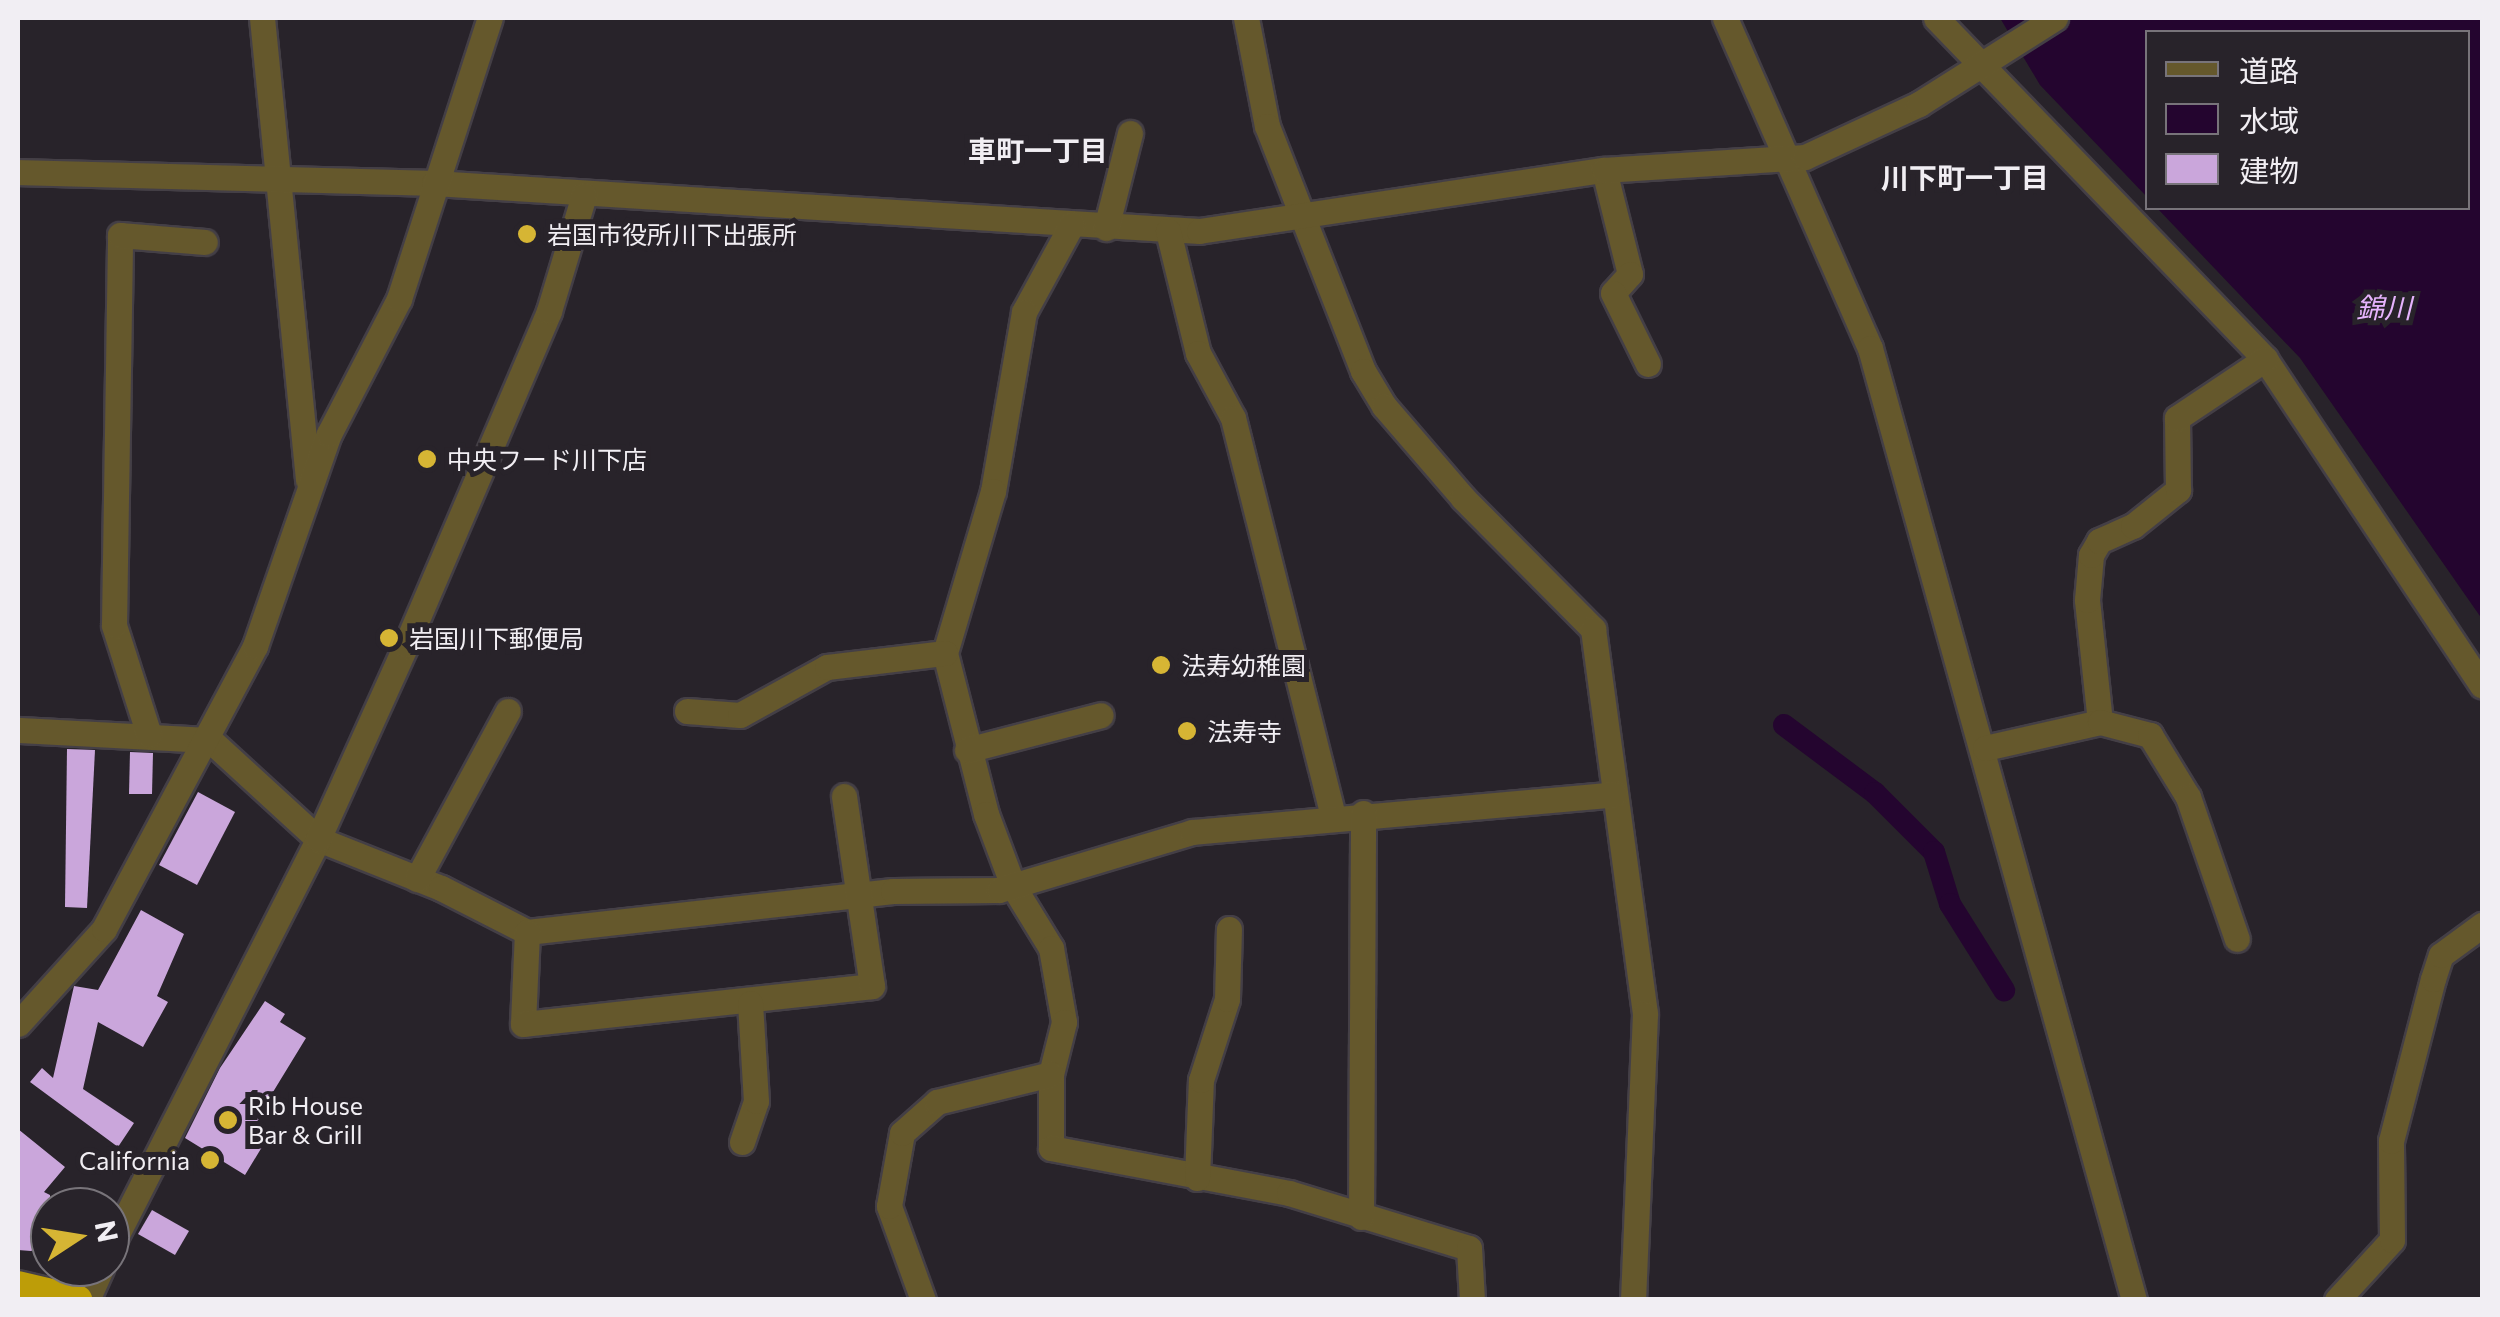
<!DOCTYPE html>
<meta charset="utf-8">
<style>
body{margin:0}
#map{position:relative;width:2500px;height:1317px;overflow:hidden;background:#28232a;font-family:Commissioner,"Noto Sans JP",sans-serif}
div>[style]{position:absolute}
.water>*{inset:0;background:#24052f}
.canal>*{height:22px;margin:-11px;padding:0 11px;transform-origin:11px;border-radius:11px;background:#24052f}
.building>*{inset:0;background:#caa6db}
.roads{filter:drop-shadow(2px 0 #443f46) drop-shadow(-2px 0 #443f46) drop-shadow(0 2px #443f46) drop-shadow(0 -2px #443f46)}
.minor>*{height:25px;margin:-12.5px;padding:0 12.5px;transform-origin:12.5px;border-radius:12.5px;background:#65582c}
.highway>*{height:30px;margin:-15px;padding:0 15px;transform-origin:15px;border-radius:15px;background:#bd9d08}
.dots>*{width:28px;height:28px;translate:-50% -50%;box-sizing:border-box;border:5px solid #28232a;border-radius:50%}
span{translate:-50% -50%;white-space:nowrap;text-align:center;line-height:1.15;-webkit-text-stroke:10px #28232a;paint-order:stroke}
.poi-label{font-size:25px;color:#f1eef3}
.left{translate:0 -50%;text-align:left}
.right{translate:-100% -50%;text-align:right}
.neighbourhood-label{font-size:28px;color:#f1eef3;font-weight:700}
.water-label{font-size:28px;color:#e6b3fd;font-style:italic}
.frame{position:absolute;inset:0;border:20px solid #f1eef3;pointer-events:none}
.legend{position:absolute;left:2145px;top:30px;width:325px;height:180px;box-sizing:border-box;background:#28232a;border:2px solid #78747a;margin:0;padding:12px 18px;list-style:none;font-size:30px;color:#f1eef3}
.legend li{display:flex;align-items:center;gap:20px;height:50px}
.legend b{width:50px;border:2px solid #78747a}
.north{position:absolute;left:30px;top:1187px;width:100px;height:100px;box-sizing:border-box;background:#28232a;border:2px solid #78747a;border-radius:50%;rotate:78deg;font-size:28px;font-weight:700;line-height:40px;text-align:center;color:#f1eef3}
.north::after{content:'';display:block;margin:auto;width:35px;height:45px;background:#d6b534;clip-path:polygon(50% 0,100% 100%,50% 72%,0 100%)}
</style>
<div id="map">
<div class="water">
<div style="clip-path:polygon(2000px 18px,2482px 18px,2482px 619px,2300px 358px,2157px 208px,2468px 208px,2468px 32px,2148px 32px,2147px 197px,2040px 85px)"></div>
</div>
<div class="canal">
<div style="left:1784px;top:725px;width:114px;rotate:36.8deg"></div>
<div style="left:1875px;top:793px;width:83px;rotate:45deg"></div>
<div style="left:1934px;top:852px;width:54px;rotate:72.9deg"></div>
<div style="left:1950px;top:904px;width:102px;rotate:57.9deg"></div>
</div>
<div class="building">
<div style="clip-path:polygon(67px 749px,95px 750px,87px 908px,65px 907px)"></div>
<div style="clip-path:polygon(130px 752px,153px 753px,152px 794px,129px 794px)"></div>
<div style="clip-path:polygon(198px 792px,235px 812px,197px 885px,159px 865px)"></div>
<div style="clip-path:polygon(141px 910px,184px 934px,157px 996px,168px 1002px,143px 1047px,98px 1022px,83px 1089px,134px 1123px,118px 1147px,30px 1082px,42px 1068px,53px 1078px,74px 986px,98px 990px)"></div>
<div style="clip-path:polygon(265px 1001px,285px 1014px,280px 1022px,306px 1038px,273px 1092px,278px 1097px,252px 1127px,268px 1137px,245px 1175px,185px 1138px,220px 1068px)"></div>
<div style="clip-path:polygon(18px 1129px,65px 1167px,44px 1192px,50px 1195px,50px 1243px,31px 1251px,18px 1250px)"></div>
<div style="clip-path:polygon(152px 1210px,189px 1231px,175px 1255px,138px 1234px)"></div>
</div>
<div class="roads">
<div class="minor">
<div style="left:262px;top:18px;width:464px;rotate:84.3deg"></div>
<div style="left:1246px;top:18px;width:110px;rotate:79deg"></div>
<div style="left:1267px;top:126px;width:263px;rotate:68.6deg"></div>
<div style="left:1363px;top:371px;width:41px;rotate:59deg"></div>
<div style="left:1384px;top:406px;width:121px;rotate:49.3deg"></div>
<div style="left:1463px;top:498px;width:185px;rotate:45.2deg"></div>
<div style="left:1593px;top:629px;width:388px;rotate:82.3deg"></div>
<div style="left:1645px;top:1014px;width:286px;rotate:92.4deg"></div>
<div style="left:1725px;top:18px;width:360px;rotate:66.3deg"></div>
<div style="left:1870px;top:348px;width:988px;rotate:74.5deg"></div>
<div style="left:1936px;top:18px;width:474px;rotate:46deg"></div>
<div style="left:2265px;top:359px;width:392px;rotate:56.4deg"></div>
<div style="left:1604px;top:170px;width:107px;rotate:76deg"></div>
<div style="left:1630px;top:274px;width:25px;rotate:132deg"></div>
<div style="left:1613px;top:293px;width:79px;rotate:63.8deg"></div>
<div style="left:18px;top:172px;width:416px;rotate:1.5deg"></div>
<div style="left:434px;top:183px;width:767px;rotate:3.59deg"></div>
<div style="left:1199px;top:231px;width:410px;rotate:-8.6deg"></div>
<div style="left:1604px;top:170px;width:201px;rotate:-3.7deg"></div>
<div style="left:1805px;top:157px;width:126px;rotate:-24.9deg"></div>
<div style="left:1919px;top:104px;width:161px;rotate:-32.3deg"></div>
<div style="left:1072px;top:224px;width:100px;rotate:118.6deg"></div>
<div style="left:1024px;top:312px;width:182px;rotate:99.8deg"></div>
<div style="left:993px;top:491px;width:169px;rotate:106.5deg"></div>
<div style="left:945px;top:653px;width:166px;rotate:75.7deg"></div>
<div style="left:986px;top:814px;width:77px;rotate:69.4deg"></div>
<div style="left:1013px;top:886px;width:73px;rotate:58.5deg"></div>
<div style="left:1051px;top:948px;width:75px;rotate:80deg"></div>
<div style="left:1064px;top:1022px;width:54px;rotate:104deg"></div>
<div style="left:1051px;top:1074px;width:74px;rotate:90deg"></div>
<div style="left:1051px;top:1148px;width:242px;rotate:10.7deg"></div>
<div style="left:1289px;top:1193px;width:188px;rotate:17deg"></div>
<div style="left:1469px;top:1248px;width:52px;rotate:86.7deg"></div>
<div style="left:1106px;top:228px;width:98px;rotate:-75.8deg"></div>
<div style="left:1168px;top:231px;width:126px;rotate:76.2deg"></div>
<div style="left:1198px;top:353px;width:74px;rotate:61.7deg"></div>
<div style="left:1233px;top:418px;width:410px;rotate:75.9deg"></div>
<div style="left:687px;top:711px;width:53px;rotate:4.3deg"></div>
<div style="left:740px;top:715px;width:99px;rotate:-28.9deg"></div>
<div style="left:827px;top:667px;width:119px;rotate:-6.8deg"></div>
<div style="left:2100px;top:722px;width:123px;rotate:-96.1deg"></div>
<div style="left:2087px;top:600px;width:45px;rotate:-84.9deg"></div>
<div style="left:2091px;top:555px;width:16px;rotate:-60deg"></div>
<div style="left:2099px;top:541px;width:37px;rotate:-24deg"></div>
<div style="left:2133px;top:526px;width:58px;rotate:-38.7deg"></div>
<div style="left:2178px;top:490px;width:72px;rotate:-90.8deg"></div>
<div style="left:2177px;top:418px;width:106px;rotate:-33.8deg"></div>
<div style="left:18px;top:730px;width:192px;rotate:3deg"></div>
<div style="left:210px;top:740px;width:147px;rotate:42.5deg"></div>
<div style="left:318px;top:839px;width:132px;rotate:21.7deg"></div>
<div style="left:441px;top:888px;width:97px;rotate:27.1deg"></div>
<div style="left:527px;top:932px;width:368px;rotate:-6.4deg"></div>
<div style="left:893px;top:891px;width:106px;rotate:-0.5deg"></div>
<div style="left:999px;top:890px;width:202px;rotate:-16.7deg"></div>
<div style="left:1192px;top:832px;width:424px;rotate:-5.1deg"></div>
<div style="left:149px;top:735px;width:115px;rotate:-107.7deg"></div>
<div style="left:114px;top:625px;width:390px;rotate:-89.1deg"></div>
<div style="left:120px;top:235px;width:85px;rotate:4.7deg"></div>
<div style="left:1985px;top:748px;width:118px;rotate:-12.7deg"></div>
<div style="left:2100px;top:722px;width:52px;rotate:14.6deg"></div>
<div style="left:2150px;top:735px;width:73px;rotate:58.5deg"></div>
<div style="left:2188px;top:797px;width:150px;rotate:71deg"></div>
<div style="left:967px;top:750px;width:138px;rotate:-14.6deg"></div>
<div style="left:417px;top:879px;width:191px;rotate:-61.6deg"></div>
<div style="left:527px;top:932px;width:92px;rotate:92.5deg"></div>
<div style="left:523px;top:1024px;width:351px;rotate:-6.2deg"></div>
<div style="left:872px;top:986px;width:192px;rotate:-98.4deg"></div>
<div style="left:18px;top:1024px;width:128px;rotate:-47.8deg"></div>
<div style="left:104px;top:929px;width:321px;rotate:-61.9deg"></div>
<div style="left:255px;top:646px;width:225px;rotate:-70.8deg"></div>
<div style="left:329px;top:434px;width:152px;rotate:-62.6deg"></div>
<div style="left:399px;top:299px;width:295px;rotate:-72.1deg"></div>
<div style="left:742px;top:1142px;width:43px;rotate:-71.1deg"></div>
<div style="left:756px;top:1101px;width:98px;rotate:-93.5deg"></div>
<div style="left:1197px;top:1178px;width:98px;rotate:-87.7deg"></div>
<div style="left:1201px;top:1080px;width:85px;rotate:-72.2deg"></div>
<div style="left:1227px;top:999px;width:70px;rotate:-88.4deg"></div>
<div style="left:1361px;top:1217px;width:404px;rotate:-89.7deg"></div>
<div style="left:110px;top:1248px;width:459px;rotate:-63deg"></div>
<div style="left:318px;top:839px;width:213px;rotate:-65.6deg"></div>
<div style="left:406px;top:645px;width:363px;rotate:-66.8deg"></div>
<div style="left:549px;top:311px;width:121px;rotate:-73.2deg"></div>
<div style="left:87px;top:1300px;width:36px;rotate:-66deg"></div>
<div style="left:923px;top:1300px;width:100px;rotate:-109.9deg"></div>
<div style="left:889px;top:1206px;width:74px;rotate:-79.9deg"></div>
<div style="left:902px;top:1133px;width:47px;rotate:-41.5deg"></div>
<div style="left:937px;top:1102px;width:117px;rotate:-13.8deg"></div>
<div style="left:2337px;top:1300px;width:81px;rotate:-47.5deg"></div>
<div style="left:2392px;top:1240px;width:99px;rotate:-90.6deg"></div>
<div style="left:2391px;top:1141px;width:167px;rotate:-75.5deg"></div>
<div style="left:2433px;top:979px;width:25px;rotate:-72deg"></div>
<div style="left:2441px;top:955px;width:51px;rotate:-36.2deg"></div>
</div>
<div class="highway">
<div style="left:18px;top:1286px;width:61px;rotate:13.3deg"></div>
</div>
</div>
<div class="dots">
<div style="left:527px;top:234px;background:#d6b534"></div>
<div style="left:427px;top:459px;background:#d6b534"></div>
<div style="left:389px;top:638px;background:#d6b534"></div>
<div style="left:1161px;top:665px;background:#d6b534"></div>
<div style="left:1187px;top:731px;background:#d6b534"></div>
<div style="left:228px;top:1120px;background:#d6b534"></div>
<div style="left:210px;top:1160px;background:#d6b534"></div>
</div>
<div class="poi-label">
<span class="left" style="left:547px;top:234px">岩国市役所川下出張所</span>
<span class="left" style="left:447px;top:459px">中央フード川下店</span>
<span class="left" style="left:409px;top:638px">岩国川下郵便局</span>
<span class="left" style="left:1181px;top:665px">法寿幼稚園</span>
<span class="left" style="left:1207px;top:731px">法寿寺</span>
<span class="left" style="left:248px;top:1120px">Rib House<br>Bar &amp; Grill</span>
<span class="right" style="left:190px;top:1160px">California</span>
</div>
<div class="neighbourhood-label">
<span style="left:1038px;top:150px">車町一丁目</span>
<span style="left:1965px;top:177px">川下町一丁目</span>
</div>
<div class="water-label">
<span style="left:2384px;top:307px">錦川</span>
</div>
<div class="frame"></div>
<ul class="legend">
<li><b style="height:12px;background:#65582c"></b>道路</li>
<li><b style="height:28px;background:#24052f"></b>水域</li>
<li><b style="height:28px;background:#caa6db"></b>建物</li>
</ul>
<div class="north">N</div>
</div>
